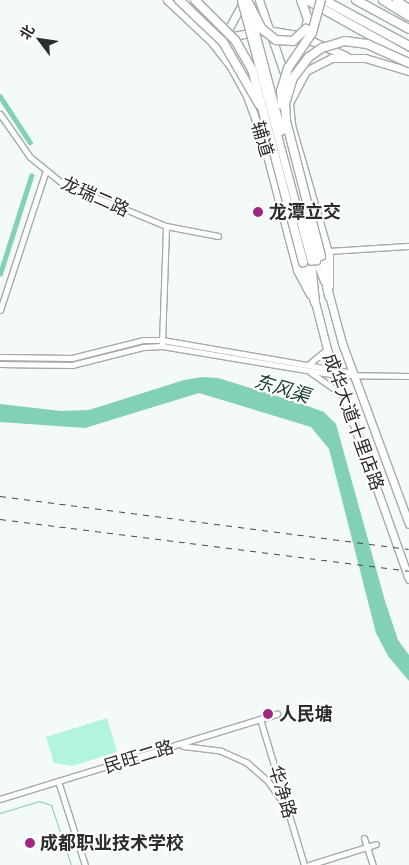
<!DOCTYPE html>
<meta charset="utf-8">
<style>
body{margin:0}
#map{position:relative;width:409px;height:865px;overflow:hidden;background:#f3faf7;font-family:"Archivo Narrow","Noto Sans SC",sans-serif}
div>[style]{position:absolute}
.green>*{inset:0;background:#b3f4dc}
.water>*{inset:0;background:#82d1b5}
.stream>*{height:1px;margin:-0.5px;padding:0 0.5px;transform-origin:0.5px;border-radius:0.5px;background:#82d1b5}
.canal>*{height:4.5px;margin:-2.25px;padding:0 2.25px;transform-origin:2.25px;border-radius:2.25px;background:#82d1b5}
.roads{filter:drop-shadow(1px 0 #a4aba8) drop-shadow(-1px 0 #a4aba8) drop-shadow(0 1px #a4aba8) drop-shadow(0 -1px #a4aba8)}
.minor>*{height:5px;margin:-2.5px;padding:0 2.5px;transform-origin:2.5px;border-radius:2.5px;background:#fff}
.major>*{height:7px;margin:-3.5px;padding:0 3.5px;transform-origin:3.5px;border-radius:3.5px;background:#fff}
.highway>*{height:8px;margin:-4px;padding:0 4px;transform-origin:4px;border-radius:4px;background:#fff}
.rail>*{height:1px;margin-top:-0.5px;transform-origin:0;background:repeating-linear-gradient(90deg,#474a48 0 6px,transparent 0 12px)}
.bridges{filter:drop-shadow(1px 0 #a4aba8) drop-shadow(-1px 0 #a4aba8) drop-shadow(0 1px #a4aba8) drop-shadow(0 -1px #a4aba8)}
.major-bridge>*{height:7px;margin:-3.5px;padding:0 3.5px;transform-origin:3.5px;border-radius:3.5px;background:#fff}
.highway-bridge>*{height:8px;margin:-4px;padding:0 4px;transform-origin:4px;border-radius:4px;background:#fff}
.dots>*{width:14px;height:14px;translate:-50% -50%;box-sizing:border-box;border:2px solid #fff;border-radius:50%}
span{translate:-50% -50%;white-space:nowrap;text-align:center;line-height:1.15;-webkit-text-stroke:4px #fff;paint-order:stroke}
.street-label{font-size:18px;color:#2b2d2c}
.poi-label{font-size:18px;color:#2b2d2c;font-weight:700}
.left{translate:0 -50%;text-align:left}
.water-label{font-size:19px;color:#1c4034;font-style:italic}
.north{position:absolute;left:15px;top:15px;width:50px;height:50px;-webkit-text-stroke:4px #fff;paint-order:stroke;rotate:301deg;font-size:14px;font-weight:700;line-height:20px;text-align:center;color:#2b2d2c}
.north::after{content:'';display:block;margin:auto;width:18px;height:22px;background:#2b2d2c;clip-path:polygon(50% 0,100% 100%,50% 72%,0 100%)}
</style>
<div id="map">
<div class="green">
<div style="clip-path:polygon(107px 718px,117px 752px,72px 766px,54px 763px,46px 737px)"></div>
</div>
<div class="water">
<div style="clip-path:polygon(202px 377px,218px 378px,296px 402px,324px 412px,336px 424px,385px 601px,398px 640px,409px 655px,409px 681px,388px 656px,376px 633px,329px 449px,311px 427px,199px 393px,85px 428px,0 422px,0 404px,61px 411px,89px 410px,184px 380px)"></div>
</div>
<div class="stream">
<div style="left:0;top:813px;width:41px;rotate:-17.1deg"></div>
<div style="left:39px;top:801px;width:13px;rotate:18deg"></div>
<div style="left:51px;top:805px;width:63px;rotate:71.6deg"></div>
</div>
<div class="canal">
<div style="left:0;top:96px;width:55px;rotate:56.9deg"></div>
<div style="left:0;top:274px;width:103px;rotate:-72.4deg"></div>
</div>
<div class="roads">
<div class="minor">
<div style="left:0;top:114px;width:52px;rotate:55.1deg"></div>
<div style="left:30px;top:157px;width:41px;rotate:39.1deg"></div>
<div style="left:62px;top:183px;width:113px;rotate:22.5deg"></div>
<div style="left:166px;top:226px;width:53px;rotate:10.9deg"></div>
<div style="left:327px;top:251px;width:82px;rotate:-3.5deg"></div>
<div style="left:0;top:310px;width:144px;rotate:-71.8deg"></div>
<div style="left:162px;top:343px;width:117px;rotate:-88deg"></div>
<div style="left:0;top:357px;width:72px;rotate:0.8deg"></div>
<div style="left:72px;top:358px;width:73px;rotate:-14.2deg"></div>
<div style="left:143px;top:340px;width:19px"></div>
<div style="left:162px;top:340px;width:188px;rotate:9.8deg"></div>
<div style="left:0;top:364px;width:72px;rotate:0.8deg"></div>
<div style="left:72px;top:365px;width:73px;rotate:-14.2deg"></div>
<div style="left:143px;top:347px;width:19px;rotate:-3deg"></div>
<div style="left:162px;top:346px;width:175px;rotate:9.5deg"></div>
<div style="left:335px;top:375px;width:74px;rotate:0.8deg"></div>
<div style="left:308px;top:365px;width:25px;rotate:-40deg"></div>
<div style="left:310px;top:372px;width:40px;rotate:34.9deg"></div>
<div style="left:260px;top:719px;width:152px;rotate:73.2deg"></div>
<div style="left:183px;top:746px;width:38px;rotate:7deg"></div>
<div style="left:221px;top:751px;width:27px;rotate:24deg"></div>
<div style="left:246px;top:762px;width:28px;rotate:41deg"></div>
<div style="left:267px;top:780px;width:28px;rotate:55deg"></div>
<div style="left:58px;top:781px;width:88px;rotate:72.2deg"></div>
<div style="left:0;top:799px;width:290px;rotate:-17.1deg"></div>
<div style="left:364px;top:838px;width:28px;rotate:72deg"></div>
<div style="left:309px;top:865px;width:70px;rotate:-17.4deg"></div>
</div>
<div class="major">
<div style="left:167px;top:0;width:60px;rotate:43deg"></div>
<div style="left:211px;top:41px;width:31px;rotate:52deg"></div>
<div style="left:230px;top:65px;width:35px;rotate:61deg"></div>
<div style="left:247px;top:96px;width:47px;rotate:70deg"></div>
<div style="left:263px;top:140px;width:134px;rotate:75.3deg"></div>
<div style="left:297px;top:270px;width:27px;rotate:62deg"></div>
<div style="left:259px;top:0;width:80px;rotate:71.1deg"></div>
<div style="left:396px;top:0;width:15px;rotate:32deg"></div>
<div style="left:267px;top:30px;width:31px;rotate:9deg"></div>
<div style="left:298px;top:35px;width:52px;rotate:23.6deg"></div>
<div style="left:225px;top:35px;width:39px;rotate:-61deg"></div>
<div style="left:216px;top:39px;width:39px;rotate:-10deg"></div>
<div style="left:288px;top:94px;width:31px;rotate:84deg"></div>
<div style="left:291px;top:125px;width:136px;rotate:73.8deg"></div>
<div style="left:329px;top:256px;width:30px;rotate:90deg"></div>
<div style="left:290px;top:101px;width:34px;rotate:-62deg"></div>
<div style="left:306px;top:71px;width:28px;rotate:-27deg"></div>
<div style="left:331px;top:58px;width:34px"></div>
<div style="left:365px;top:58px;width:46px;rotate:16.5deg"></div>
<div style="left:316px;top:260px;width:22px;rotate:69deg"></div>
<div style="left:311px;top:261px;width:41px;rotate:84.4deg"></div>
<div style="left:315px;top:302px;width:49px;rotate:75.7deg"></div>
<div style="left:327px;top:349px;width:244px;rotate:70.4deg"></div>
<div style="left:328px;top:291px;width:54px;rotate:74.9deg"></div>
<div style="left:342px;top:343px;width:193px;rotate:69.7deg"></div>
</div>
<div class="highway">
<div style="left:301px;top:0;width:20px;rotate:70deg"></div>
<div style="left:308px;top:19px;width:10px;rotate:101deg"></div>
<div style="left:307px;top:0;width:117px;rotate:29.2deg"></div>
<div style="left:324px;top:0;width:97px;rotate:28.4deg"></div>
<div style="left:356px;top:0;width:60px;rotate:28.7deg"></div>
<div style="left:383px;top:0;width:31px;rotate:32deg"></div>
<div style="left:321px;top:256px;width:41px;rotate:78.7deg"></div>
<div style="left:303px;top:262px;width:42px;rotate:73.3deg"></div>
</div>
</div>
<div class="rail">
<div style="left:0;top:496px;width:412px;rotate:7.4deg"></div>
<div style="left:0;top:519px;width:412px;rotate:7.2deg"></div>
</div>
<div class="bridges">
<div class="major-bridge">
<div style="left:241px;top:0;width:270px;rotate:75deg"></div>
<div style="left:249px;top:9px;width:126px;rotate:75.3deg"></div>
<div style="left:305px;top:221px;width:41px;rotate:74.2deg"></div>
</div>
<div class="highway-bridge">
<div style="left:179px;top:0;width:61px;rotate:43.7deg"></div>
<div style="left:223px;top:42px;width:72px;rotate:59.9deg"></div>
<div style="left:195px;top:0;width:57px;rotate:45deg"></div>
<div style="left:235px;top:40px;width:34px;rotate:60deg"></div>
<div style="left:252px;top:69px;width:200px;rotate:75.2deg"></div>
<div style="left:247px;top:0;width:33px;rotate:63deg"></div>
<div style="left:262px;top:29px;width:18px;rotate:38deg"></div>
<div style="left:276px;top:40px;width:17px;rotate:3deg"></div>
<div style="left:293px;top:41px;width:18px;rotate:-43deg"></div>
<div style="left:282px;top:105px;width:14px;rotate:-94deg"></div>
<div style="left:281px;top:91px;width:24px;rotate:-73deg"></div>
<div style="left:288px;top:68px;width:42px;rotate:-55.6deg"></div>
<div style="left:312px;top:33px;width:34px;rotate:-75deg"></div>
<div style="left:321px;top:256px;width:139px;rotate:-104.5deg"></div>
<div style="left:286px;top:121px;width:17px;rotate:-93deg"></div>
<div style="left:285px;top:104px;width:27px;rotate:-73deg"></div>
<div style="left:293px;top:78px;width:26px;rotate:-53deg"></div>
<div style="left:309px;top:57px;width:16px;rotate:-35deg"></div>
<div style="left:322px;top:48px;width:24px;rotate:-17deg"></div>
<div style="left:345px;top:41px;width:22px;rotate:8deg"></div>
<div style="left:367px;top:44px;width:46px;rotate:24.3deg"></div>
</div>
</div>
<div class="dots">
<div style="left:258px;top:212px;background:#a02881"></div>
<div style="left:268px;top:714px;background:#a02881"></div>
<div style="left:30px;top:843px;background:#a02881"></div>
</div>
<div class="street-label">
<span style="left:262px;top:139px;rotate:73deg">辅道</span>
<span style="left:95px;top:197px;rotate:24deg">龙瑞二路</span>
<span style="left:353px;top:422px;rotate:70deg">成华大道十里店路</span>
<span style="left:139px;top:757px;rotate:-17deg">民旺二路</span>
<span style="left:282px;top:792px;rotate:73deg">华净路</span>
</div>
<div class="poi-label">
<span class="left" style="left:269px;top:212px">龙潭立交</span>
<span class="left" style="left:279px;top:714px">人民塘</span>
<span class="left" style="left:40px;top:843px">成都职业技术学校</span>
</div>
<div class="water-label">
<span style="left:282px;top:389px;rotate:17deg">东风渠</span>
</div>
<div class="north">北</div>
</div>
